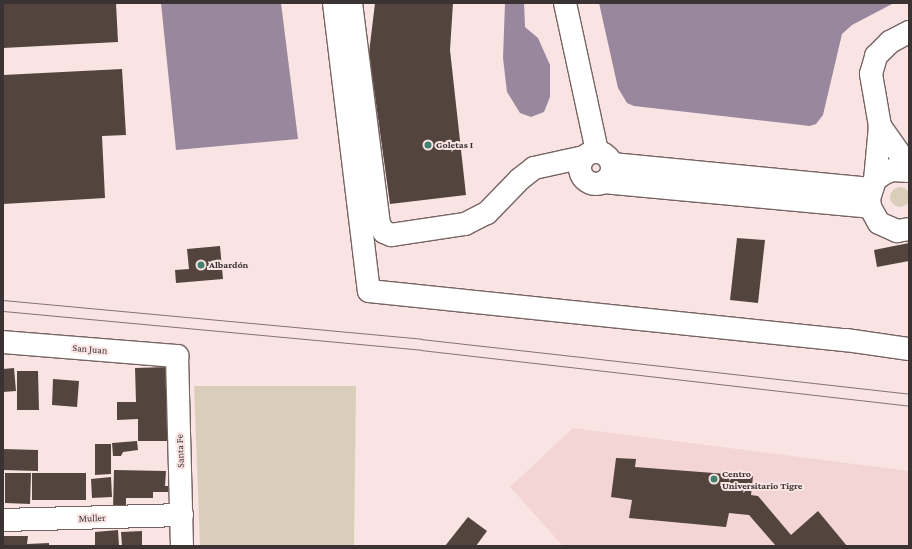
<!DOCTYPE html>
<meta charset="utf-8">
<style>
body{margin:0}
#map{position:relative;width:912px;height:549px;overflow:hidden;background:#f9e4e3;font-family:"Crimson Pro",serif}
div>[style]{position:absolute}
.built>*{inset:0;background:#f2d5d4}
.green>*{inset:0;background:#daceba}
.round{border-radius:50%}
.water>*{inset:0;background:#99879e}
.building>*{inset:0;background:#53453d}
.roads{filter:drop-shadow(1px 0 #766463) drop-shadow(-1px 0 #766463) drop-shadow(0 1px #766463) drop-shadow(0 -1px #766463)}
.minor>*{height:22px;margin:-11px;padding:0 11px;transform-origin:11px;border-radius:11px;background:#fff}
.minor>.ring{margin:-11px;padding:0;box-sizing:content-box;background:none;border:22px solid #fff;border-radius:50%}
.tram>*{height:1px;margin:-0.5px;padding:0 0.5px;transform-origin:0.5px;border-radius:0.5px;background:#817474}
.dots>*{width:11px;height:11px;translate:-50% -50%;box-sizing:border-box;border:2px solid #f9e4e3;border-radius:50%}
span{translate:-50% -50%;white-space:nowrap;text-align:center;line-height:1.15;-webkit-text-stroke:4px #f9e4e3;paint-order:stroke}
.poi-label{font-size:10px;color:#3b3333;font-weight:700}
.left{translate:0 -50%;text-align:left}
.street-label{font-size:10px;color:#3b3333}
.frame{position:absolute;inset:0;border:4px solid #3b3333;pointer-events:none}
</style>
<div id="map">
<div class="built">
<div style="clip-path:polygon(573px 428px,909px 471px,909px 546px,563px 546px,510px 487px)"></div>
</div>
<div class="green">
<div class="round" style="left:890px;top:187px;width:20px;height:20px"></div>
<div style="clip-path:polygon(194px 386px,356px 386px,354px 546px,200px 546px)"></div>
</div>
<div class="water">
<div style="clip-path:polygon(161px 3px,281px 3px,298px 139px,176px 150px)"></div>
<div style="clip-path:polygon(505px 3px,524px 3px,525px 27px,538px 38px,550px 65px,550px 97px,544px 112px,531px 117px,520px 113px,507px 92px,503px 58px)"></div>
<div style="clip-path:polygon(599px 3px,894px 3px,852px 25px,842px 34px,823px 115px,816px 124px,810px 126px,634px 106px,627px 103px,618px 88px)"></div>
</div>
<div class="building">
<div style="clip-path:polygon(3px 3px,116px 3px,118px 42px,3px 48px)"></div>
<div style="clip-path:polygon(375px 3px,453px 3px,450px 50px,466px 195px,390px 204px,369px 53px)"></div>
<div style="clip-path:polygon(122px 69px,126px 135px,102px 136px,105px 198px,3px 204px,3px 75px)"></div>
<div style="clip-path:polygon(737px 238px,765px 240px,758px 303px,730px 300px)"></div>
<div style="clip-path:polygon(909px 243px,909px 261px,877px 267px,874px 250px)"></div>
<div style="clip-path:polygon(220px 246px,223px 279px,176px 283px,175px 270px,189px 269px,187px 249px)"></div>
<div style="clip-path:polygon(168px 367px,168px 441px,138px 441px,138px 419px,117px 420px,117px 402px,136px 402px,135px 368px)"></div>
<div style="clip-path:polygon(14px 368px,16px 391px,3px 392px,3px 369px)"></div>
<div style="clip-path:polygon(17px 371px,38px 371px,39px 410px,17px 410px)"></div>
<div style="clip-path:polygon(53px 379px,79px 381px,77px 407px,52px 405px)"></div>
<div style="clip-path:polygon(137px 441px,138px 450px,123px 452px,121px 456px,113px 456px,112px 443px)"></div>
<div style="clip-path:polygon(95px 444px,111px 444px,111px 474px,95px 475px)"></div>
<div style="clip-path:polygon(3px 449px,38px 450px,38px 471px,3px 470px)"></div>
<div style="clip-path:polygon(616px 458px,636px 459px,635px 467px,753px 476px,751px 495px,758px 496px,791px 535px,818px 511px,847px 546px,776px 546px,749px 515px,729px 513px,726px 527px,629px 518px,632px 500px,611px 497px)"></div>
<div style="clip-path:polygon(114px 470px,166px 471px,165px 486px,170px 486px,170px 492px,153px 492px,153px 498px,126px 498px,126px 509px,113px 508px)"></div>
<div style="clip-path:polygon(5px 473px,31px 473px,30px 504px,5px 503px)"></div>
<div style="clip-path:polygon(32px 473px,86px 473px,86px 500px,32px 500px)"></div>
<div style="clip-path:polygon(111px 477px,112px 497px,92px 498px,91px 479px)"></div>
<div style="clip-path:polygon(468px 517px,487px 531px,476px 546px,445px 546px)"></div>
<div style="clip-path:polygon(118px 530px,119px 546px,95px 546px,95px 532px)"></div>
<div style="clip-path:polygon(142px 531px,142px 546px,122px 546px,121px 532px)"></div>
<div style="clip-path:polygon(3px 536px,28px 536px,27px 544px,49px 543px,49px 546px,3px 546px)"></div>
</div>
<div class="roads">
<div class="minor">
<div style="left:334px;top:3px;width:290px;rotate:83.1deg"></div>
<div style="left:369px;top:291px;width:480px;rotate:5.9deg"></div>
<div style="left:846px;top:340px;width:64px;rotate:8.1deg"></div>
<div style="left:351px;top:3px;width:223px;rotate:82.8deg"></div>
<div style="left:379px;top:224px;width:9px;rotate:58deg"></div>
<div style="left:384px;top:232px;width:8px;rotate:23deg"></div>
<div style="left:391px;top:235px;width:75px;rotate:-8.5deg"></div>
<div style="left:465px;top:224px;width:25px;rotate:-27deg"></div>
<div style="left:487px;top:213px;width:47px;rotate:-45.9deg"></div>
<div style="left:520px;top:179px;width:18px;rotate:-38deg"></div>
<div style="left:534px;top:168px;width:51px;rotate:-12.4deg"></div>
<div style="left:565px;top:3px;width:151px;rotate:77.8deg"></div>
<div style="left:880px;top:126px;width:50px;rotate:54.7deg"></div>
<div class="ring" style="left:580px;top:152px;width:10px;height:10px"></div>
<div style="left:612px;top:164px;width:260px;rotate:5.5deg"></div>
<div style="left:909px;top:171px;width:17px;rotate:-177deg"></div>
<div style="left:892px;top:170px;width:10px;rotate:156deg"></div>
<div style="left:883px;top:174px;width:10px;rotate:143deg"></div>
<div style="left:875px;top:180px;width:19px;rotate:108deg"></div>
<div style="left:869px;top:198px;width:9px;rotate:84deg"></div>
<div style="left:870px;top:207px;width:18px;rotate:61deg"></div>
<div style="left:879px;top:223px;width:20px;rotate:24deg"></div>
<div style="left:897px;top:231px;width:12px;rotate:-9deg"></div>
<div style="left:875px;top:180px;width:54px;rotate:-84.7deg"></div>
<div style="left:880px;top:126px;width:53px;rotate:-99.8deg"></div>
<div style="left:871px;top:74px;width:19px;rotate:-74deg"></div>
<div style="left:876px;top:56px;width:20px;rotate:-45deg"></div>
<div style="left:890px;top:42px;width:21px;rotate:-28deg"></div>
<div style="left:603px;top:182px;width:268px;rotate:5.3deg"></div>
<div style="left:3px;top:342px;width:175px;rotate:4.6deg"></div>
<div style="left:177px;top:356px;width:190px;rotate:88.5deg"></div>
<div style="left:3px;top:520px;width:179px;rotate:-1.6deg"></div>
</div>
</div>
<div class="tram">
<div style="left:3px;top:300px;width:420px;rotate:5.3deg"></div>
<div style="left:421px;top:339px;width:491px;rotate:6.4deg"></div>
<div style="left:3px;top:311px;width:420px;rotate:5.3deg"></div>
<div style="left:421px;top:350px;width:491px;rotate:6.5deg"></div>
</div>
<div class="dots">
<div style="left:428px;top:145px;background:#42816f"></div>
<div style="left:201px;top:265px;background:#42816f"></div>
<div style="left:714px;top:479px;background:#42816f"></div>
</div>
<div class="poi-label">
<span class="left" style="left:436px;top:145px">Goletas I</span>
<span class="left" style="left:209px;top:265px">Albardón</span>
<span class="left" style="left:722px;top:479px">Centro<br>Universitario Tigre</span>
</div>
<div class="street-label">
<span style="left:90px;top:349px;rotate:5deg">San Juan</span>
<span style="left:180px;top:451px;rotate:-92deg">Santa Fe</span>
<span style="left:92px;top:518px;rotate:-2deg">Muller</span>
</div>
<div class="frame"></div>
</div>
